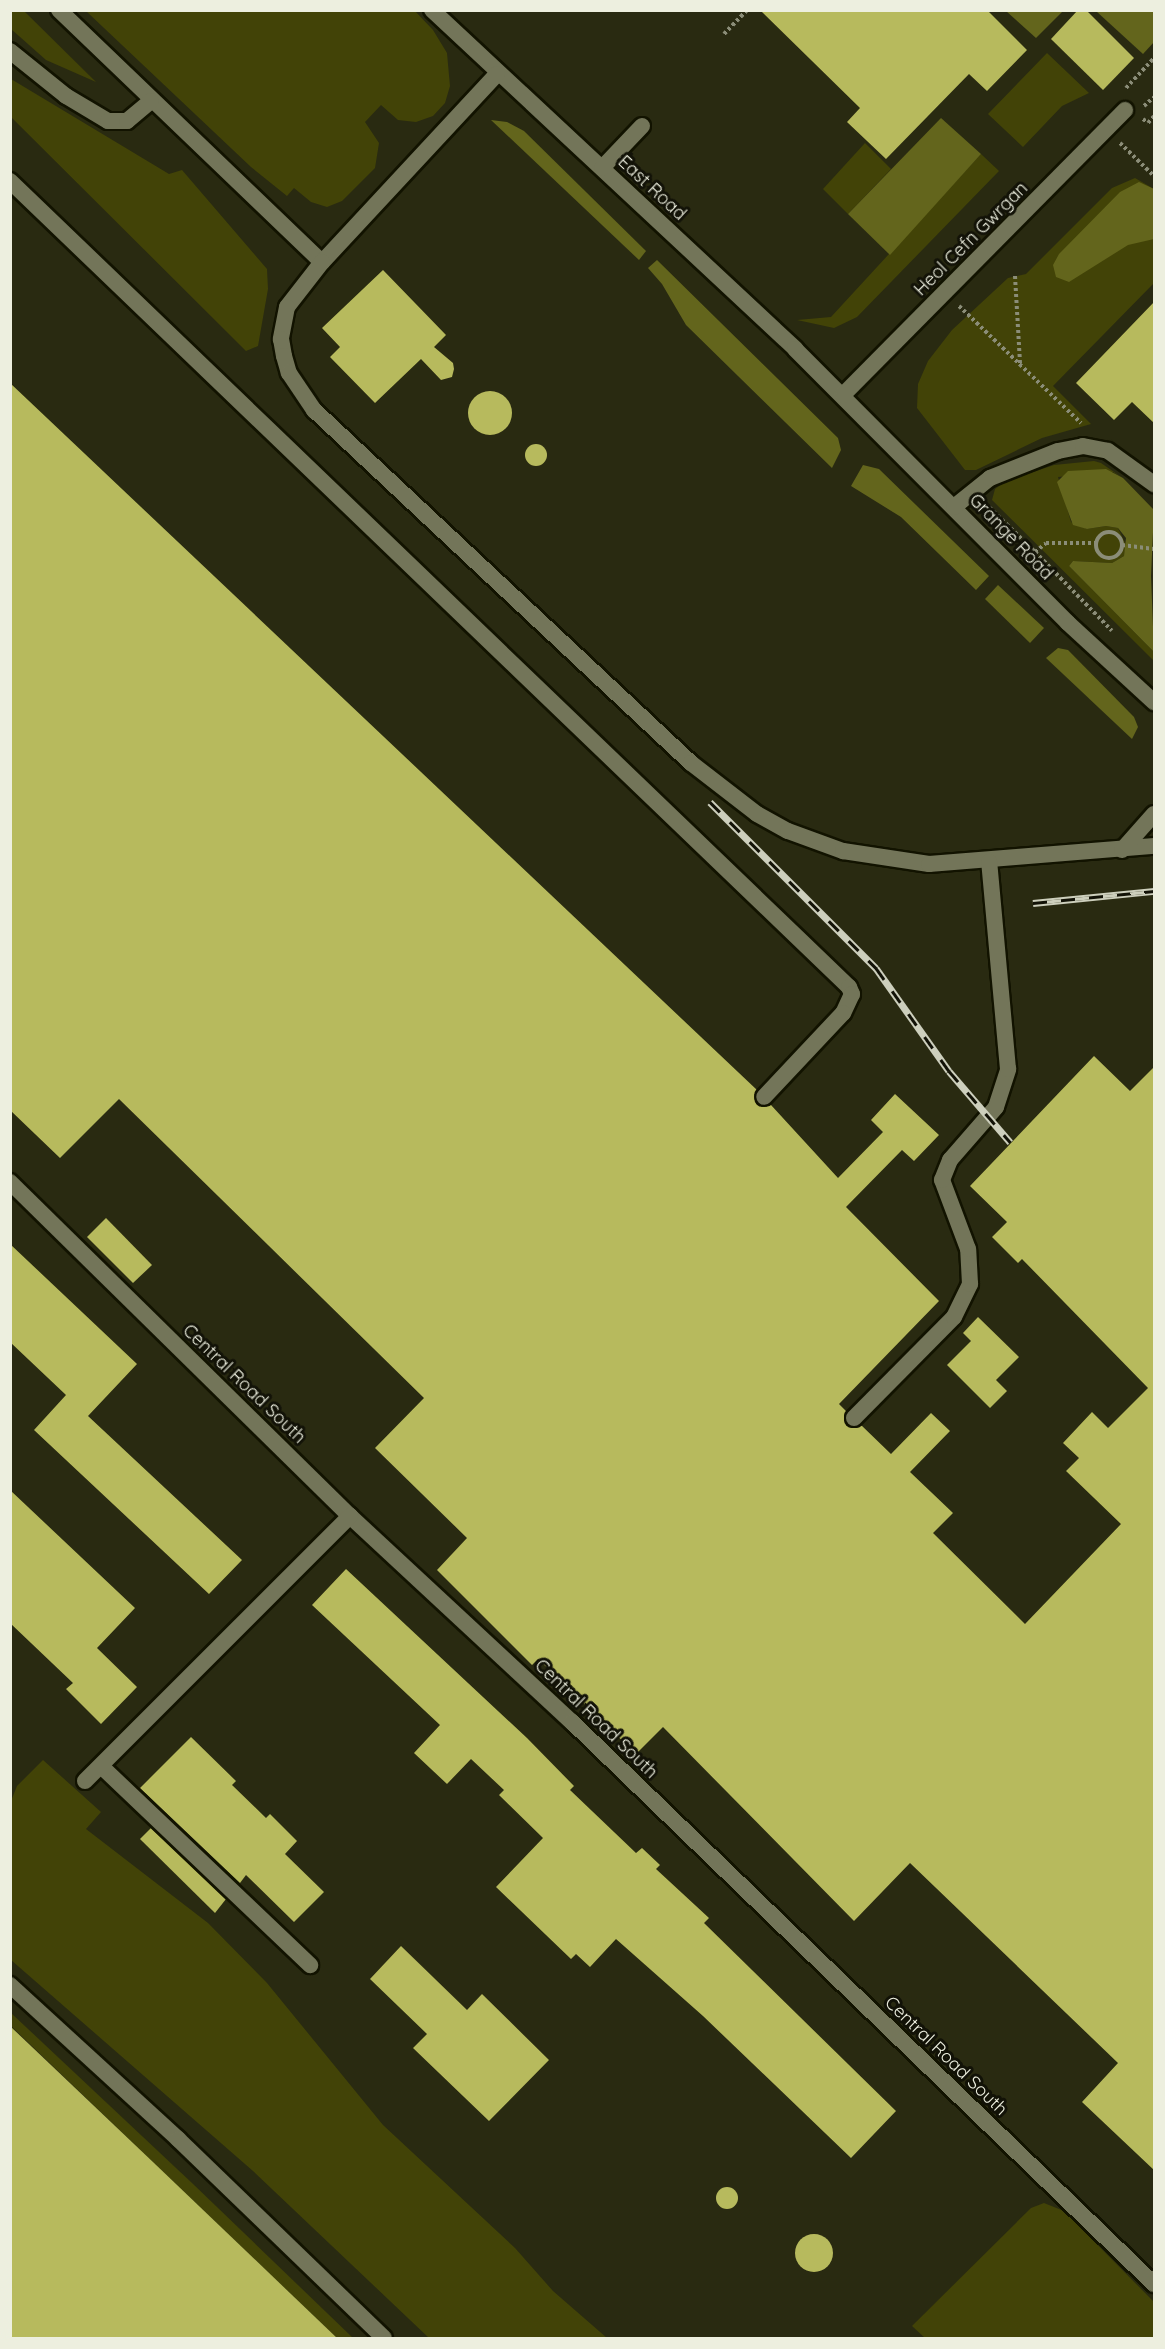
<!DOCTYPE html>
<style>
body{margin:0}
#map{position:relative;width:1165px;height:2349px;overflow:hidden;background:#292a11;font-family:Quicksand,sans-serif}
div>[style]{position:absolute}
.green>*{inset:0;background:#424307}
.forest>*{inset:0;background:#63651c}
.building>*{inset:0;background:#b7ba5d}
.round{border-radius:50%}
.path>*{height:4px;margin-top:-2px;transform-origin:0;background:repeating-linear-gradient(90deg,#8b8d78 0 3px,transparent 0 6px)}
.path>.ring{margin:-2px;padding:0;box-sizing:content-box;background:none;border:4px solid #8b8d78;border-radius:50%}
.roads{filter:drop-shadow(2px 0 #121300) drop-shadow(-2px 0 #121300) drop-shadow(0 2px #121300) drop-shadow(0 -2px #121300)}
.service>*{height:16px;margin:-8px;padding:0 8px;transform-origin:8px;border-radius:8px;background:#737559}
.rail>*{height:7px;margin-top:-3.5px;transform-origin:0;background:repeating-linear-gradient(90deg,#121207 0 14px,#cdcfbd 0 28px);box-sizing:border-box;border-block:2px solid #cdcfbd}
span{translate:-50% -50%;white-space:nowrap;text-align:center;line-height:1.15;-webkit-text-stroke:6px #121207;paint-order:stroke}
.street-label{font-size:18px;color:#edefdf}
.frame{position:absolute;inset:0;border:12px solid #edefdf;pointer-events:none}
</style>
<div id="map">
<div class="green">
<div style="clip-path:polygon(11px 10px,24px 11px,96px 82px,46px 60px,11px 29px)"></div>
<div style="clip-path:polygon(86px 11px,415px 11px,433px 30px,447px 53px,450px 86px,445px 103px,433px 116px,416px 122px,398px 120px,381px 105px,365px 122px,379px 143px,375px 168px,342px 201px,327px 207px,311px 202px,294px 188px,287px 196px,251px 167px)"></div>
<div style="clip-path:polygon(1047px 53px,1089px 93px,1062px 106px,1023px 147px,988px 114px)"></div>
<div style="clip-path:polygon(11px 79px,169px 174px,182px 170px,267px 269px,268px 289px,258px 346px,246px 351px,11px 117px)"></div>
<div style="clip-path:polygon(865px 143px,891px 169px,848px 214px,823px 189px)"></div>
<div style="clip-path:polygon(981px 154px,999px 171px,857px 317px,834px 328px,797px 320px,831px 317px)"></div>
<div style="clip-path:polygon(1135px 178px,1154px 189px,1154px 283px,1053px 386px,1091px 424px,1042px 438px,976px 470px,965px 470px,917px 408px,918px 384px,928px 361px,952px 330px,1008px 278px,1026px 274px,1112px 188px)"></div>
<div style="clip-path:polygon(1094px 461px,1101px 463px,1123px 478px,1113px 472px,1058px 477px,1071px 522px,1087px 529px,1106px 526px,1118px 528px,1126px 545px,1124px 556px,1112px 563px,1073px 561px,1069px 566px,1154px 652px,1154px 661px,992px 500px,995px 489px,1006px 481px,1054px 465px)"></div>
<div style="clip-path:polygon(43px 1760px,101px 1812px,86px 1829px,208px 1923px,267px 1983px,383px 2125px,515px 2248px,553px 2291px,607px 2338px,429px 2338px,253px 2171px,11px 1960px,11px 1801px,17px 1786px)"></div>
<div style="clip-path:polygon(10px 2012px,192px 2183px,353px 2338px,337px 2338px,11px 2026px)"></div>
<div style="clip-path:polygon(1044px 2203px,1064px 2211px,1154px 2302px,1154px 2338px,925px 2338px,912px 2326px,1031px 2208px)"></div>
</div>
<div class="forest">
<div style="clip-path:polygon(1006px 11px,1063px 11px,1036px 38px)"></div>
<div style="clip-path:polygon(1096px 11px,1154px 11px,1154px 42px,1143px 54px)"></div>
<div style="clip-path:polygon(941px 118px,981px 154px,890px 255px,848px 214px)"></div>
<div style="clip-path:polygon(491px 120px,507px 122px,524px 131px,646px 251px,639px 260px)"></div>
<div style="clip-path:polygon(1139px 182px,1154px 189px,1154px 239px,1128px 245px,1069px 282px,1056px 277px,1053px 265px,1059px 254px,1120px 192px)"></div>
<div style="clip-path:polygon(657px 260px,838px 438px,841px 450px,832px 468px,686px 325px,662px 284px,648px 268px)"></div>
<div style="clip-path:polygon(863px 465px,879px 469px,989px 576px,976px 590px,901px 517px,851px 486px)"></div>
<div style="clip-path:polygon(1106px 469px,1123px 478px,1154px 510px,1151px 576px,1154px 652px,1069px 566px,1073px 561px,1112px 563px,1124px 556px,1126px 538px,1118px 528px,1106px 526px,1087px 529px,1073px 525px,1057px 482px,1068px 471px)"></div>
<div style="clip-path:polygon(998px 585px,1044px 628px,1030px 643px,985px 599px)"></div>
<div style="clip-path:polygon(1058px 648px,1068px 650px,1134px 717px,1138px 727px,1132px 739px,1046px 658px)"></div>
</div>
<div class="building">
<div style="clip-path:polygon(760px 10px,987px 10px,1027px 50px,987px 91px,969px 74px,886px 159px,847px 122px,860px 108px)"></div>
<div style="clip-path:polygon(1078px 10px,1086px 10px,1134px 58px,1103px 90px,1051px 39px)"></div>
<div style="clip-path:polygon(383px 270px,446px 335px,434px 347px,453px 363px,454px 369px,452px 377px,441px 380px,421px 359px,375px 403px,330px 357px,340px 347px,322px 328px)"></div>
<div style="clip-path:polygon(1155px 301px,1155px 424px,1132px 402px,1114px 420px,1076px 383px)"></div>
<div style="clip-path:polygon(10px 383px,757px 1090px,756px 1104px,771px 1105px,838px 1178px,883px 1132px,871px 1120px,895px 1094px,939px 1135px,914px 1161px,902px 1150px,846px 1207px,939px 1301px,839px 1404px,846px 1411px,847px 1426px,861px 1425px,891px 1454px,931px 1413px,950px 1431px,910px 1472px,953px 1513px,933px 1533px,1025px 1624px,1121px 1524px,1066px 1471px,1079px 1458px,1063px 1443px,1092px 1412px,1108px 1428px,1148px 1388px,1022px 1259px,1018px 1263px,992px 1237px,1007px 1222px,970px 1186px,1094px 1056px,1130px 1091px,1155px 1066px,1155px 2171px,1082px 2102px,1118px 2063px,910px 1863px,854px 1921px,663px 1727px,636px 1754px,538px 1659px,532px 1665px,437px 1570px,467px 1538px,375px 1448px,424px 1398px,119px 1099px,60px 1158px,10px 1110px)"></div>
<div class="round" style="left:468px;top:391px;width:44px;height:44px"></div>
<div class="round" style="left:525px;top:444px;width:22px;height:22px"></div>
<div style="clip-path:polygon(106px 1218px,152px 1265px,133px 1283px,87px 1237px)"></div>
<div style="clip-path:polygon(10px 1244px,137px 1364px,88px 1416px,242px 1560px,209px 1594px,34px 1430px,66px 1395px,10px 1342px)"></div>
<div style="clip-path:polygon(978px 1317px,1019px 1357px,996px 1380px,1007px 1391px,990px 1408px,947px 1365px,971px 1341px,963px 1333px)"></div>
<div style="clip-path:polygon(10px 1490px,135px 1608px,97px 1648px,137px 1687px,101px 1724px,66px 1689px,73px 1683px,10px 1623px)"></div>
<div style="clip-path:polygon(346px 1569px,527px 1738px,574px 1786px,570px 1790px,636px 1853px,642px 1848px,660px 1865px,656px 1869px,709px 1918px,704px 1923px,896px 2111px,851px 2158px,703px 2016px,616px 1939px,590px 1967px,576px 1954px,571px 1959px,496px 1887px,543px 1838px,499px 1795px,504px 1790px,471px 1759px,447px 1784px,414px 1753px,440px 1725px,312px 1605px)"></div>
<div style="clip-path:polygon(191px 1737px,236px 1781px,232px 1785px,266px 1818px,270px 1814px,297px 1841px,285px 1854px,324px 1892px,294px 1922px,246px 1875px,240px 1883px,140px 1788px)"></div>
<div style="clip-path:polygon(151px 1828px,226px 1899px,215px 1913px,140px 1839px)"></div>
<div style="clip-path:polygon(401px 1946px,467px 2010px,482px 1994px,549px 2060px,489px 2121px,413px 2048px,427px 2034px,370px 1979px)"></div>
<div style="clip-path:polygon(10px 2026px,153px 2162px,337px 2338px,10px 2338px)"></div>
<div class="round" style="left:716px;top:2187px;width:22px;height:22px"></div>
<div class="round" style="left:795px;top:2234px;width:38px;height:38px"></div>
</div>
<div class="path">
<div style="left:724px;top:34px;width:33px;rotate:-46deg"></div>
<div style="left:1126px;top:88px;width:41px;rotate:-47deg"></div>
<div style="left:1144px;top:106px;width:13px;rotate:-42deg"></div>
<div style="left:1143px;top:119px;width:6px;rotate:39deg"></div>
<div style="left:1148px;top:123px;width:9px;rotate:-49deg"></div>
<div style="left:1120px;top:143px;width:47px;rotate:44.1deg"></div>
<div style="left:1015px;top:276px;width:88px;rotate:86.7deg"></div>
<div style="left:959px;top:306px;width:169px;rotate:43.8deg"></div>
<div style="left:989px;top:507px;width:64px;rotate:44.4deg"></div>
<div style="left:1035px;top:552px;width:14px;rotate:-39deg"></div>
<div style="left:1046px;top:543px;width:49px"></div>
<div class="ring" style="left:1096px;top:532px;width:22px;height:22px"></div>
<div style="left:1122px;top:545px;width:32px;rotate:7deg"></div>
<div style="left:1035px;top:552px;width:110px;rotate:45.7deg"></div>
</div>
<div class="roads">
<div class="service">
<div style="left:59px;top:10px;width:364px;rotate:43.8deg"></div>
<div style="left:432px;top:10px;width:497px;rotate:43deg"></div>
<div style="left:795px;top:349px;width:387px;rotate:45.1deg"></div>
<div style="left:1068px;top:623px;width:117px;rotate:42.6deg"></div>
<div style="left:10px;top:51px;width:72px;rotate:38.8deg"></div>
<div style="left:66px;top:96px;width:49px;rotate:30.8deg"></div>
<div style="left:108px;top:121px;width:19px"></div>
<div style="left:127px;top:121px;width:31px;rotate:-40deg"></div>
<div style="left:497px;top:74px;width:257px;rotate:132.9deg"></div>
<div style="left:322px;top:262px;width:57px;rotate:127.9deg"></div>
<div style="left:287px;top:307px;width:33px;rotate:101deg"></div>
<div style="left:281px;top:339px;width:17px;rotate:80deg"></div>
<div style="left:284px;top:356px;width:18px;rotate:74deg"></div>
<div style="left:289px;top:373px;width:45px;rotate:56deg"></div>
<div style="left:314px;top:410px;width:516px;rotate:43.12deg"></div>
<div style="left:691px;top:763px;width:83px;rotate:37.7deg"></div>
<div style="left:757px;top:814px;width:35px;rotate:29deg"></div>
<div style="left:788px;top:831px;width:59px;rotate:20deg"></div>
<div style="left:843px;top:851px;width:87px;rotate:8.6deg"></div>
<div style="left:929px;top:864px;width:226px;rotate:-4.6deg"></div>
<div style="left:602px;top:168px;width:58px;rotate:-46.4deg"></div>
<div style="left:10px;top:181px;width:1163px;rotate:43.85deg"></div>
<div style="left:849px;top:987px;width:8px;rotate:67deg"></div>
<div style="left:852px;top:994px;width:21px;rotate:115deg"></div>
<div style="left:843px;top:1013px;width:115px;rotate:133.2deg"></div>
<div style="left:843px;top:395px;width:401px;rotate:-45.3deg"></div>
<div style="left:954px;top:507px;width:46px;rotate:-38.9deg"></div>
<div style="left:990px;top:478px;width:73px;rotate:-21.7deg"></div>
<div style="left:1058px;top:451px;width:25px;rotate:-11deg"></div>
<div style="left:1083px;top:446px;width:25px;rotate:11deg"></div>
<div style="left:1108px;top:451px;width:57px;rotate:35.7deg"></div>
<div style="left:1122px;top:850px;width:48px;rotate:-48.4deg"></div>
<div style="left:10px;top:1182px;width:477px;rotate:44.5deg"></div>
<div style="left:350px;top:1516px;width:303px;rotate:42.9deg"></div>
<div style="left:572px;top:1722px;width:809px;rotate:44deg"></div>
<div style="left:854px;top:1418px;width:142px;rotate:-45.3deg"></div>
<div style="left:954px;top:1317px;width:37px;rotate:-64deg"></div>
<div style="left:970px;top:1284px;width:35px;rotate:-93deg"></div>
<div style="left:968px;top:1249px;width:74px;rotate:-110.6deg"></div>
<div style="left:942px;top:1180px;width:22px;rotate:-68deg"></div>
<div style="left:950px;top:1160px;width:70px;rotate:-49deg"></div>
<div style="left:996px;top:1107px;width:40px;rotate:-72deg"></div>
<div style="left:1008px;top:1069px;width:208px;rotate:-95.2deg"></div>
<div style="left:101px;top:1766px;width:289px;rotate:43.6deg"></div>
<div style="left:85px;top:1781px;width:375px;rotate:-45deg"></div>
<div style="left:10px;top:1985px;width:228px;rotate:42.5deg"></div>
<div style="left:178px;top:2139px;width:286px;rotate:44deg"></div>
</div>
</div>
<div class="rail">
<div style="left:710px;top:802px;width:235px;rotate:45deg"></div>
<div style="left:876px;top:968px;width:126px;rotate:54.7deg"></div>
<div style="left:949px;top:1071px;width:94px;rotate:49.3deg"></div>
<div style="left:1033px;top:903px;width:122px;rotate:-5.7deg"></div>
</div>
<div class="street-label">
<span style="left:652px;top:188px;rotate:43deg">East Road</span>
<span style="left:971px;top:239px;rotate:-45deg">Heol Cefn Gwrgan</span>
<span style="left:1011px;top:537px;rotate:46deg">Grange Road</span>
<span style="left:244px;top:1384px;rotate:44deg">Central Road South</span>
<span style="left:596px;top:1719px;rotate:44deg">Central Road South</span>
<span style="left:946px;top:2056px;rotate:44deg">Central Road South</span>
</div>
<div class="frame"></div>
</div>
